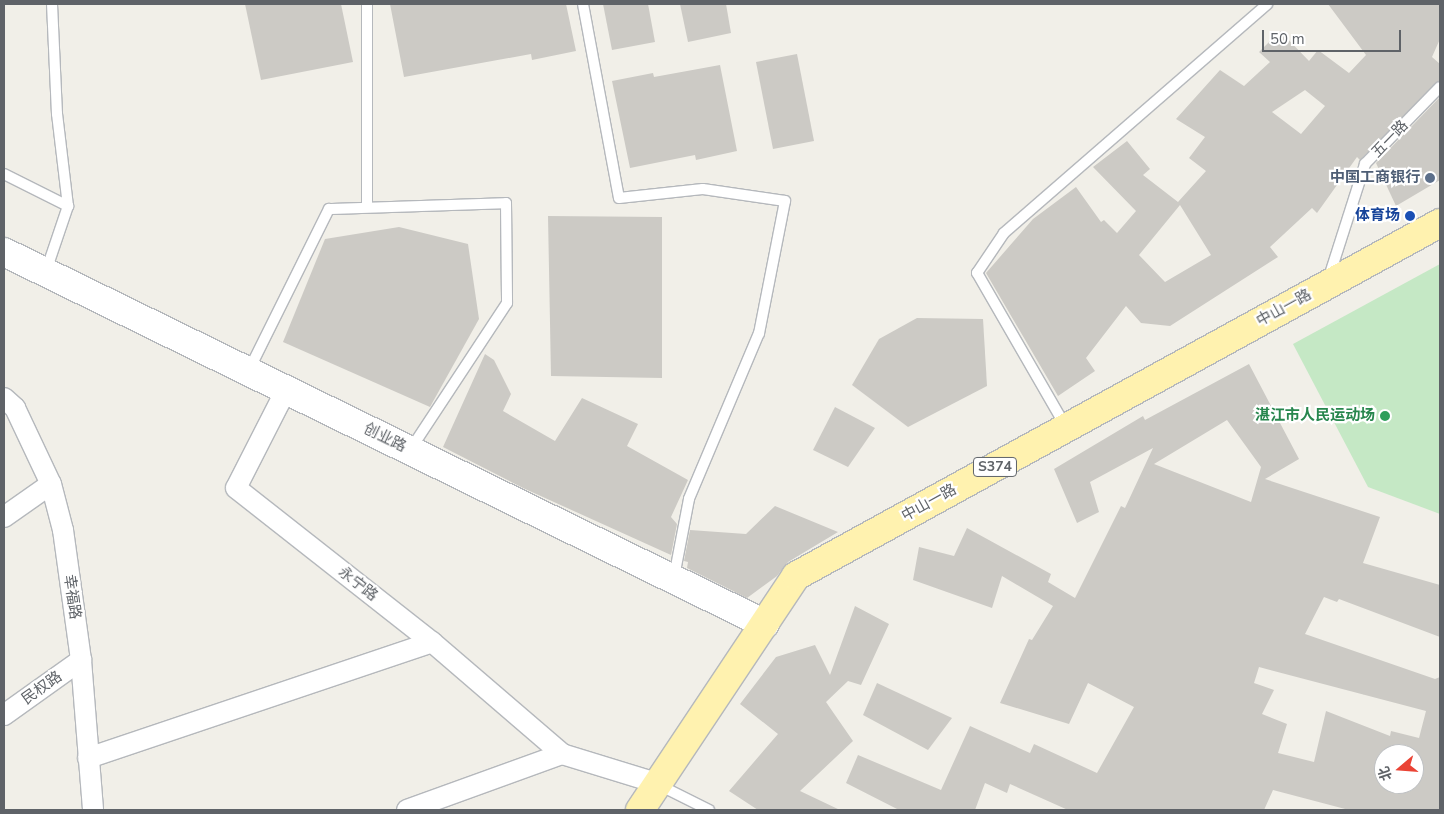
<!DOCTYPE html>
<meta charset="utf-8">
<style>
body{margin:0}
#map{position:relative;width:1444px;height:814px;overflow:hidden;background:#f1efe8;font-family:"Nunito Sans","Noto Sans SC",sans-serif}
div>[style]{position:absolute}
.green>*{inset:0;background:#c5e8c5}
.building>*{inset:0;background:#cccac5}
.roads{filter:drop-shadow(1px 0 #b5b8bc) drop-shadow(-1px 0 #b5b8bc) drop-shadow(0 1px #b5b8bc) drop-shadow(0 -1px #b5b8bc)}
.lane>*{height:10px;margin:-5px;padding:0 5px;transform-origin:5px;border-radius:5px;background:#fff}
.street>*{height:20px;margin:-10px;padding:0 10px;transform-origin:10px;border-radius:10px;background:#fff}
.secondary>*{height:28px;margin:-14px;padding:0 14px;transform-origin:14px;border-radius:14px;background:#fff}
.primary>*{height:28px;margin:-14px;padding:0 14px;transform-origin:14px;border-radius:14px;background:#fff2af}
.dots>*{width:14px;height:14px;translate:-50% -50%;box-sizing:border-box;border:2px solid #fff;border-radius:50%}
span{translate:-50% -50%;white-space:nowrap;text-align:center;line-height:1.15;-webkit-text-stroke:4.5px #fff;paint-order:stroke}
.shield-label span{padding:1px 4px;background:#fff;border:1px solid;border-radius:4px;-webkit-text-stroke-width:0}
.shield-label{font-size:14px;color:#5f6368;font-weight:700}
.street-label{font-size:15px;color:#5f6368}
.service-label{font-size:15px;color:#4e5e75;font-weight:700}
.right{translate:-100% -50%;text-align:right}
.transit-label{font-size:15px;color:#164399;font-weight:700}
.leisure-label{font-size:15px;color:#27864d;font-weight:700}
.frame{position:absolute;inset:0;border:5px solid #5f6368;pointer-events:none}
.north{position:absolute;left:1374px;top:744px;width:50px;height:50px;box-sizing:border-box;background:#fff;border:1px solid #bfc1c3;border-radius:50%;rotate:252deg;font-size:14px;font-weight:700;line-height:20px;text-align:center;color:#5f6368}
.north::after{content:'';display:block;margin:auto;width:18px;height:22px;background:#ea4335;clip-path:polygon(50% 0,100% 100%,50% 72%,0 100%)}
.scale{position:absolute;left:1262px;top:30px;width:139px;height:22px;box-sizing:border-box;border:2px solid #5f6368;border-top:0;padding-left:6px;font-size:15px;line-height:18px;white-space:nowrap;color:#5f6368;-webkit-text-stroke:4px #fff;paint-order:stroke}
</style>
<div id="map">
<div class="green">
<div style="clip-path:polygon(1440px 264px,1440px 514px,1368px 487px,1293px 344px)"></div>
</div>
<div class="building">
<div style="clip-path:polygon(245px 4px,341px 4px,353px 62px,261px 80px)"></div>
<div style="clip-path:polygon(390px 4px,566px 4px,576px 51px,532px 60px,531px 54px,404px 77px)"></div>
<div style="clip-path:polygon(603px 4px,648px 4px,655px 42px,612px 50px)"></div>
<div style="clip-path:polygon(680px 4px,726px 4px,731px 33px,688px 42px)"></div>
<div style="clip-path:polygon(evenodd,1328px 4px,1440px 4px,1440px 39px,1432px 57px,1440px 64px,1440px 80px,1360px 160px,1357px 157px,1317px 213px,1312px 208px,1270px 247px,1278px 257px,1170px 326px,1141px 323px,1126px 306px,1086px 358px,1095px 371px,1058px 396px,986px 273px,1033px 219px,1076px 187px,1101px 222px,1104px 220px,1117px 233px,1136px 211px,1093px 167px,1127px 141px,1150px 169px,1143px 175px,1178px 202px,1206px 171px,1189px 158px,1205px 137px,1176px 119px,1220px 70px,1244px 86px,1270px 62px,1259px 52px,1280px 31px,1309px 61px,1318px 50px,1349px 73px,1366px 55px,1328px 4px,1305px 90px,1325px 106px,1301px 134px,1272px 112px,1305px 90px,1328px 4px,1180px 205px,1211px 255px,1165px 282px,1139px 255px,1180px 205px)"></div>
<div style="clip-path:polygon(797px 54px,814px 141px,773px 149px,756px 62px)"></div>
<div style="clip-path:polygon(720px 65px,737px 151px,696px 160px,695px 155px,630px 168px,612px 81px,653px 73px,654px 77px)"></div>
<div style="clip-path:polygon(1440px 97px,1440px 180px,1396px 206px,1376px 163px)"></div>
<div style="clip-path:polygon(548px 216px,662px 217px,662px 378px,551px 376px)"></div>
<div style="clip-path:polygon(399px 227px,468px 244px,479px 319px,430px 407px,283px 342px,325px 239px)"></div>
<div style="clip-path:polygon(917px 318px,983px 319px,987px 386px,908px 427px,852px 385px,879px 339px)"></div>
<div style="clip-path:polygon(485px 354px,494px 360px,511px 394px,503px 411px,555px 441px,582px 398px,638px 424px,627px 446px,688px 480px,671px 517px,677px 524px,671px 555px,523px 488px,443px 447px)"></div>
<div style="clip-path:polygon(evenodd,1249px 364px,1299px 459px,1265px 479px,1380px 517px,1363px 563px,1440px 585px,1440px 637px,1339px 599px,1337px 602px,1324px 597px,1305px 634px,1435px 679px,1440px 677px,1440px 810px,1349px 810px,1273px 790px,1264px 810px,1068px 810px,1010px 784px,1007px 793px,985px 783px,975px 810px,899px 810px,846px 783px,858px 755px,941px 790px,970px 726px,1030px 753px,1034px 744px,1097px 773px,1134px 707px,1088px 683px,1069px 724px,1000px 703px,1029px 639px,1032px 640px,1053px 606px,1002px 576px,992px 608px,913px 580px,919px 547px,954px 556px,967px 528px,1051px 574px,1048px 582px,1075px 598px,1121px 506px,1125px 508px,1153px 448px,1090px 482px,1099px 512px,1077px 523px,1054px 469px,1143px 416px,1145px 420px,1249px 364px,1227px 420px,1261px 467px,1251px 502px,1154px 464px,1227px 420px,1249px 364px,1259px 667px,1426px 711px,1419px 738px,1391px 731px,1390px 736px,1326px 711px,1314px 762px,1278px 753px,1287px 724px,1262px 714px,1274px 690px,1254px 683px,1259px 667px,1249px 364px,1384px 754px,1414px 754px,1414px 784px,1384px 784px,1384px 754px)"></div>
<div style="clip-path:polygon(835px 407px,875px 428px,848px 467px,813px 450px)"></div>
<div style="clip-path:polygon(775px 506px,838px 532px,788px 562px,777px 576px,747px 598px,687px 568px,688px 562px,684px 561px,690px 530px,746px 534px)"></div>
<div style="clip-path:polygon(855px 606px,889px 624px,861px 685px,848px 681px,826px 702px,853px 741px,800px 791px,840px 810px,758px 810px,729px 791px,778px 734px,740px 704px,776px 657px,815px 645px,830px 675px)"></div>
<div style="clip-path:polygon(877px 683px,952px 718px,928px 750px,863px 715px)"></div>
</div>
<div class="roads">
<div class="lane">
<div style="left:583px;top:4px;width:197px;rotate:79.5deg"></div>
<div style="left:619px;top:198px;width:84px;rotate:-6.1deg"></div>
<div style="left:703px;top:189px;width:83px;rotate:8.3deg"></div>
<div style="left:785px;top:201px;width:135px;rotate:101.1deg"></div>
<div style="left:759px;top:333px;width:180px;rotate:112.9deg"></div>
<div style="left:689px;top:499px;width:79px;rotate:100.9deg"></div>
<div style="left:4px;top:174px;width:72px;rotate:26.6deg"></div>
<div style="left:367px;top:207px;width:203px;rotate:-90deg"></div>
<div style="left:46px;top:271px;width:69px;rotate:-71.3deg"></div>
<div style="left:68px;top:206px;width:93px;rotate:-96.8deg"></div>
<div style="left:57px;top:114px;width:110px;rotate:-92.6deg"></div>
<div style="left:1329px;top:277px;width:119px;rotate:-72.3deg"></div>
<div style="left:1365px;top:164px;width:107px;rotate:-45.8deg"></div>
<div style="left:249px;top:370px;width:180px;rotate:-63.6deg"></div>
<div style="left:329px;top:209px;width:177px;rotate:-1.9deg"></div>
<div style="left:506px;top:203px;width:100px;rotate:89.4deg"></div>
<div style="left:507px;top:303px;width:176px;rotate:123.4deg"></div>
<div style="left:1066px;top:427px;width:178px;rotate:-120deg"></div>
<div style="left:977px;top:273px;width:48px;rotate:-56deg"></div>
<div style="left:1004px;top:233px;width:349px;rotate:-41deg"></div>
<div style="left:659px;top:785px;width:56px;rotate:26.6deg"></div>
</div>
<div class="street">
<div style="left:286px;top:390px;width:110px;rotate:117deg"></div>
<div style="left:236px;top:488px;width:249px;rotate:38.2deg"></div>
<div style="left:432px;top:642px;width:172px;rotate:40.7deg"></div>
<div style="left:4px;top:398px;width:15px;rotate:42deg"></div>
<div style="left:15px;top:408px;width:84px;rotate:64.7deg"></div>
<div style="left:51px;top:484px;width:48px;rotate:75.4deg"></div>
<div style="left:63px;top:530px;width:131px;rotate:82.1deg"></div>
<div style="left:81px;top:660px;width:150px;rotate:85.4deg"></div>
<div style="left:4px;top:517px;width:57px;rotate:-35.1deg"></div>
<div style="left:4px;top:715px;width:95px;rotate:-35.5deg"></div>
<div style="left:88px;top:758px;width:363px;rotate:-18.6deg"></div>
<div style="left:407px;top:810px;width:165px;rotate:-19.9deg"></div>
<div style="left:562px;top:754px;width:98px;rotate:17.1deg"></div>
</div>
<div class="secondary">
<div style="left:4px;top:252px;width:847px;rotate:26.05deg"></div>
</div>
<div class="primary">
<div style="left:640px;top:810px;width:281px;rotate:-56.3deg"></div>
<div style="left:796px;top:576px;width:734px;rotate:-28.73deg"></div>
</div>
</div>
<div class="dots">
<div style="left:1430px;top:178px;background:#5c6f8a"></div>
<div style="left:1410px;top:216px;background:#1a4fb4"></div>
<div style="left:1385px;top:416px;background:#2e9e5b"></div>
</div>
<div class="shield-label">
<span style="left:995px;top:467px">S374</span>
</div>
<div class="street-label">
<span style="left:1390px;top:139px;rotate:-46deg">五一路</span>
<span style="left:1284px;top:308px;rotate:-29deg">中山一路</span>
<span style="left:385px;top:438px;rotate:26deg">创业路</span>
<span style="left:929px;top:503px;rotate:-29deg">中山一路</span>
<span style="left:358px;top:584px;rotate:38deg">永宁路</span>
<span style="left:72px;top:597px;rotate:82deg">幸福路</span>
<span style="left:42px;top:688px;rotate:-36deg">民权路</span>
</div>
<div class="service-label">
<span class="right" style="left:1420px;top:178px">中国工商银行</span>
</div>
<div class="transit-label">
<span class="right" style="left:1400px;top:216px">体育场</span>
</div>
<div class="leisure-label">
<span class="right" style="left:1375px;top:416px">湛江市人民运动场</span>
</div>
<div class="frame"></div>
<div class="north">北</div>
<div class="scale">50 m</div>
</div>
